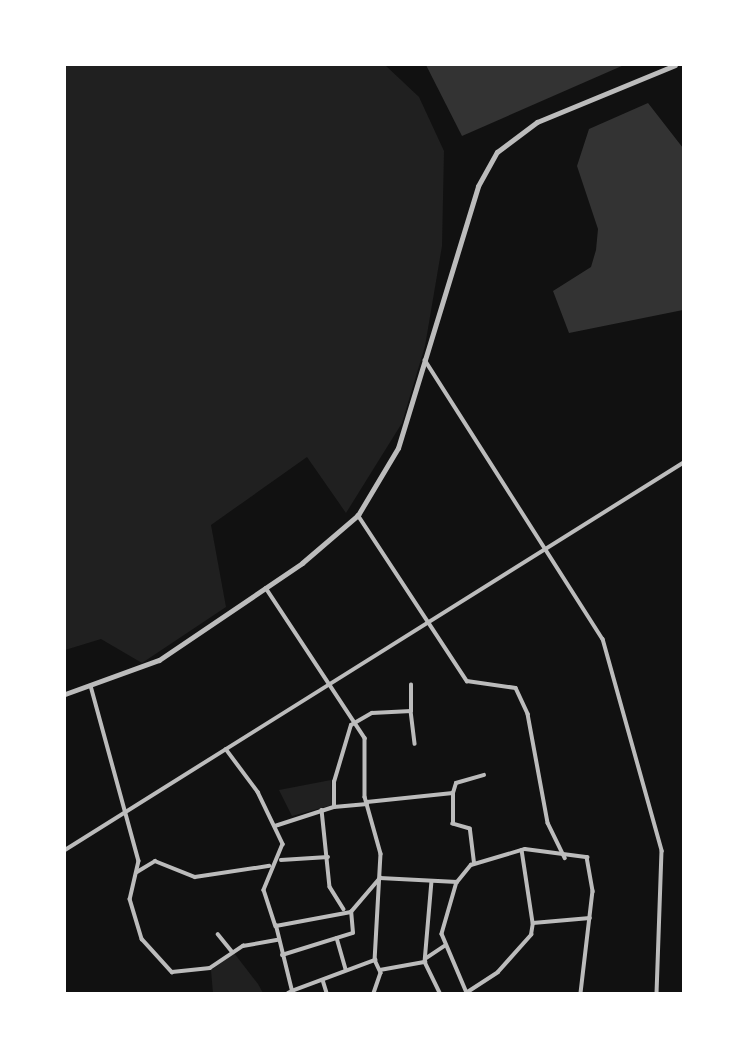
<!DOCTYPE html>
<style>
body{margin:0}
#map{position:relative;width:748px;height:1058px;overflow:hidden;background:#111;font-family:"IBM Plex Serif",serif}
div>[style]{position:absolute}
.green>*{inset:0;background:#202020}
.water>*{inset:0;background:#333}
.minor>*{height:3.5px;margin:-1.75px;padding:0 1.75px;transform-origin:1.75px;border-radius:1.75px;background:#bcbcbc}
.tertiary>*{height:5px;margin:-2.5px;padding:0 2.5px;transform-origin:2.5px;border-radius:2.5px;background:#bcbcbc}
span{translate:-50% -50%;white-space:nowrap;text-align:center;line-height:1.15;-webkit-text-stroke:7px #fff;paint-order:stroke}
.frame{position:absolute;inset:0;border:66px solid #fff;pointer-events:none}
</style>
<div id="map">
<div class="green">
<div style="clip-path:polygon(65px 65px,385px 65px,419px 97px,444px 151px,442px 246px,425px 346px,402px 423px,346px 513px,307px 457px,211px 525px,226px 607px,142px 663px,101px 639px,65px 650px)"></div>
<div style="clip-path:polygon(331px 780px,332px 805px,292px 816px,279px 790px)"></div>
<div style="clip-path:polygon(234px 953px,258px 984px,263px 993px,213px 993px,211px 970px)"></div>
</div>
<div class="water">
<div style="clip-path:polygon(426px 65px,624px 65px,462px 136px)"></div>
<div style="clip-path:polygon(648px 103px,683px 148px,683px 310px,569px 333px,553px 291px,591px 267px,596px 250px,598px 229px,577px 166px,589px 129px)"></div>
</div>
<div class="minor">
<div style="left:425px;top:360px;width:331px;rotate:57.5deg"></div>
<div style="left:603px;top:639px;width:220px;rotate:74.4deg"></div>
<div style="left:662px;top:851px;width:142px;rotate:92deg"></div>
<div style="left:358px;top:515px;width:199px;rotate:56.7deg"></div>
<div style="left:467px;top:681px;width:49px;rotate:8.1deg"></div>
<div style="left:516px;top:688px;width:29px;rotate:65deg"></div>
<div style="left:528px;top:714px;width:111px;rotate:79.6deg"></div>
<div style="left:548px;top:823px;width:39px;rotate:64deg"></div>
<div style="left:266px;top:588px;width:180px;rotate:56.6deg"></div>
<div style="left:365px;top:738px;width:59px;rotate:90deg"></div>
<div style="left:365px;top:797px;width:59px;rotate:74.3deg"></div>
<div style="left:381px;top:854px;width:106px;rotate:93.2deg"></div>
<div style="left:375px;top:960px;width:14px;rotate:65deg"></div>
<div style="left:381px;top:973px;width:21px;rotate:109deg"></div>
<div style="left:91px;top:686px;width:181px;rotate:74.7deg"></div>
<div style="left:139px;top:861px;width:39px;rotate:103deg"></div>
<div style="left:130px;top:899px;width:42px;rotate:73.3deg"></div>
<div style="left:142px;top:939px;width:45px;rotate:47.7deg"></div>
<div style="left:172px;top:972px;width:38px;rotate:-6deg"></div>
<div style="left:210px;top:968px;width:40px;rotate:-34deg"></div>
<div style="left:243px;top:946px;width:35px;rotate:-10deg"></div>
<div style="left:411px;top:711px;width:33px;rotate:83deg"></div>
<div style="left:226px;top:749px;width:54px;rotate:53.3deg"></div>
<div style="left:258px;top:792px;width:58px;rotate:64.3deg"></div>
<div style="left:283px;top:844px;width:50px;rotate:112.4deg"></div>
<div style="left:264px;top:890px;width:38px;rotate:72deg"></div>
<div style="left:367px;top:802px;width:86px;rotate:-6deg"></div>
<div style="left:334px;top:807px;width:25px;rotate:-90deg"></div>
<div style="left:334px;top:782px;width:59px;rotate:-73.4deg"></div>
<div style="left:351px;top:725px;width:24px;rotate:-30deg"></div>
<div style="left:372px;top:713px;width:39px;rotate:-3deg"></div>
<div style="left:411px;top:711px;width:26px;rotate:-90deg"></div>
<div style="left:322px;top:810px;width:77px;rotate:84.1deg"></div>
<div style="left:330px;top:887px;width:26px;rotate:58deg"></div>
<div style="left:275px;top:826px;width:62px;rotate:-17.9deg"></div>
<div style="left:334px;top:807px;width:33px;rotate:-5deg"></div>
<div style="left:65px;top:850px;width:729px;rotate:-32.06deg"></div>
<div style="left:522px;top:850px;width:74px;rotate:81.4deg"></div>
<div style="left:281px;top:860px;width:47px;rotate:-3.7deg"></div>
<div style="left:474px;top:863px;width:34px;rotate:-97deg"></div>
<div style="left:470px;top:829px;width:18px;rotate:-164deg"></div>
<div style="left:453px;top:824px;width:31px;rotate:-90deg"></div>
<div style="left:453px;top:793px;width:10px;rotate:-73deg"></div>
<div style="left:456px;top:783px;width:29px;rotate:-16deg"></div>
<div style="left:137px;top:872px;width:21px;rotate:-31deg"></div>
<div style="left:155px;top:861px;width:43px;rotate:21.8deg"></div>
<div style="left:195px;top:877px;width:75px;rotate:-8.5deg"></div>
<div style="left:432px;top:881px;width:81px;rotate:94.9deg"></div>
<div style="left:425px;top:962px;width:34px;rotate:64deg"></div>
<div style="left:457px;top:882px;width:54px;rotate:106.1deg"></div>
<div style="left:442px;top:934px;width:64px;rotate:67deg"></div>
<div style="left:218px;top:934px;width:22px;rotate:51deg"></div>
<div style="left:337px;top:938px;width:33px;rotate:74deg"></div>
<div style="left:282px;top:955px;width:74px;rotate:-17.2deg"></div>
<div style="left:353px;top:933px;width:21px;rotate:-95deg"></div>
<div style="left:425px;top:959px;width:23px;rotate:-34deg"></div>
<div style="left:380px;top:970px;width:46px;rotate:-10.1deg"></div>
<div style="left:323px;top:980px;width:14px;rotate:73deg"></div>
<div style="left:292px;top:991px;width:89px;rotate:-20.5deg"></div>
<div style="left:288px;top:993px;width:4px;rotate:-27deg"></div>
<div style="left:292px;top:991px;width:67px;rotate:-103.8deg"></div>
<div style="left:276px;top:926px;width:76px;rotate:-10.6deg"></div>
<div style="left:351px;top:912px;width:45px;rotate:-49.5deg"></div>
<div style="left:380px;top:878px;width:77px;rotate:3deg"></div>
<div style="left:457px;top:882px;width:22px;rotate:-51deg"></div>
<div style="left:471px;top:865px;width:56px;rotate:-16.5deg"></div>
<div style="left:525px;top:849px;width:63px;rotate:7.4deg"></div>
<div style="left:587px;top:857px;width:35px;rotate:80deg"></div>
<div style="left:593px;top:891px;width:103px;rotate:96.7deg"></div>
<div style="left:466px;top:993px;width:38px;rotate:-33deg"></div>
<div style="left:498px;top:972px;width:50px;rotate:-48.3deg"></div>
<div style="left:531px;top:935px;width:12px;rotate:-81deg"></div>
<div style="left:533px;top:923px;width:57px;rotate:-5deg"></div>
</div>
<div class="tertiary">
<div style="left:65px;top:694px;width:100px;rotate:-19.9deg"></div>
<div style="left:159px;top:660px;width:173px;rotate:-34.1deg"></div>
<div style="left:302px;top:563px;width:74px;rotate:-40.6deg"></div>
<div style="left:358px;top:515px;width:78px;rotate:-59.2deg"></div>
<div style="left:398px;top:448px;width:274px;rotate:-73deg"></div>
<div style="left:478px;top:186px;width:39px;rotate:-61deg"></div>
<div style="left:497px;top:152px;width:50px;rotate:-36.9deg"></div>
<div style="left:537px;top:122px;width:149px;rotate:-22.4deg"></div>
</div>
<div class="frame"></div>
</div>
